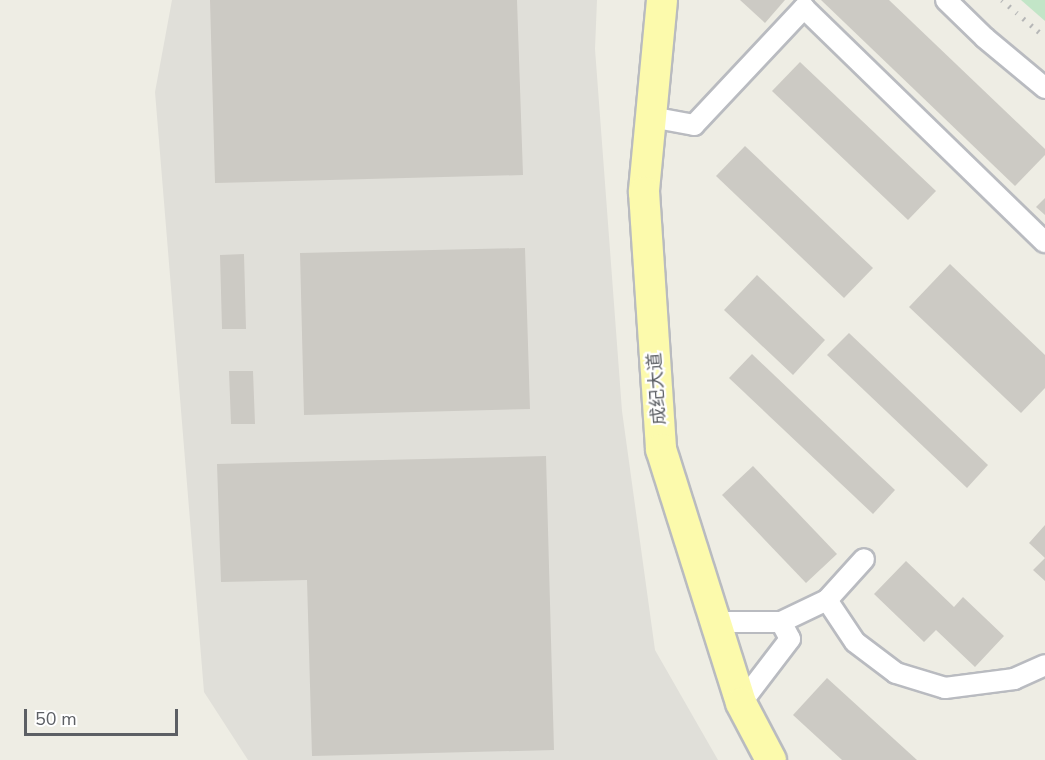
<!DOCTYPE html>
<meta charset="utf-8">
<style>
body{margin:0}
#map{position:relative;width:1045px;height:760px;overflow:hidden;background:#eeede4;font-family:"Nunito Sans","Noto Sans SC",sans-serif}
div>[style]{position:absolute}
.industrial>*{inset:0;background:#e0dfd9}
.green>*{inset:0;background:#c2e5c7}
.building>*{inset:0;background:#cccac4}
.roads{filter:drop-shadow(2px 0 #b9bbc0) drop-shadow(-2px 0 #b9bbc0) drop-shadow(0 2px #b9bbc0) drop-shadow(0 -2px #b9bbc0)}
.street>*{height:20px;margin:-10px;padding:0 10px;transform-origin:10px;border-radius:10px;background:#fff}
.primary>*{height:30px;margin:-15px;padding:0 15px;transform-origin:15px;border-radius:15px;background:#fcfaac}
.rail>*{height:4.5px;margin-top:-2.25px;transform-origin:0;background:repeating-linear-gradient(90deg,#b5b6b6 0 1.5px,transparent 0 9.5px)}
span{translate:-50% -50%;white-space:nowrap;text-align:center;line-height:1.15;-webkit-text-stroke:4.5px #fff;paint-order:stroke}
.street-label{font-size:18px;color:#5c5f64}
.scale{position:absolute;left:24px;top:709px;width:154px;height:27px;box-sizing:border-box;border:3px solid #5c5f64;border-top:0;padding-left:8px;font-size:18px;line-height:21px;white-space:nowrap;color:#5c5f64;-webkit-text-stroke:4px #fff;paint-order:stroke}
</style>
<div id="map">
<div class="industrial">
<div style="clip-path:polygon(172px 0,597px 0,595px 49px,622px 411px,655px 650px,718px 760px,248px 760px,204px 692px,155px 92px)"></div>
</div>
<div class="green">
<div style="clip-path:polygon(1021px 0,1045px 0,1045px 21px)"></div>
</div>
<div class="building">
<div style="clip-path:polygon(210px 0,517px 0,523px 175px,215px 183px)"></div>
<div style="clip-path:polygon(740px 0,785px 0,765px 23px)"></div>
<div style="clip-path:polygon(821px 0,889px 0,1045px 149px,1045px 155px,1015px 186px)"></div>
<div style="clip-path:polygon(800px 62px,936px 191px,908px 220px,772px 91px)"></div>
<div style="clip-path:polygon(745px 146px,873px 268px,844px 298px,716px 176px)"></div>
<div style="clip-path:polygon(1045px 198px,1045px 215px,1036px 207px)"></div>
<div style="clip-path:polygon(525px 248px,530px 409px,304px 415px,300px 253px)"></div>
<div style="clip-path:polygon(244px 254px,246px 329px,222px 329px,220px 255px)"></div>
<div style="clip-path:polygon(950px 264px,1045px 355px,1045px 388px,1021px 413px,909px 307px)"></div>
<div style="clip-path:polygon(757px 275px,825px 340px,793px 375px,724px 310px)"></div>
<div style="clip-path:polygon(849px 333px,988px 465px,967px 488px,827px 355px)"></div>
<div style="clip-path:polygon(752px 354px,895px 490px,873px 514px,729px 378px)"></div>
<div style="clip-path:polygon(229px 371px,253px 371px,255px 424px,231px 424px)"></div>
<div style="clip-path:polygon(546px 456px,554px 750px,312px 756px,307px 580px,221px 582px,217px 464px)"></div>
<div style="clip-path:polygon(753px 466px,837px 554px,806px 583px,722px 495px)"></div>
<div style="clip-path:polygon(1045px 525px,1045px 581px,1033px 570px,1045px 558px,1029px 543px)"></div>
<div style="clip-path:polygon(906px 561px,954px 607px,963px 597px,1004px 636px,975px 667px,936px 630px,924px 642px,874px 594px)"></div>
<div style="clip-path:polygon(827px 678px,917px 760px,842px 760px,793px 715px)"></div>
</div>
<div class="roads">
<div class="street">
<div style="left:946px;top:0;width:54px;rotate:44.3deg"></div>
<div style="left:985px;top:38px;width:78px;rotate:39.8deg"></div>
<div style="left:651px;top:117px;width:44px;rotate:10.5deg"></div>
<div style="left:694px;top:125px;width:161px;rotate:-46.8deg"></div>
<div style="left:804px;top:8px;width:336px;rotate:44.2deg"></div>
<div style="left:827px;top:600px;width:50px;rotate:56.3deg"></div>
<div style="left:855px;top:642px;width:51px;rotate:37.1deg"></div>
<div style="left:896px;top:673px;width:51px;rotate:17deg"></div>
<div style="left:945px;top:688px;width:70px;rotate:-7.4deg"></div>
<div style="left:1014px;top:679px;width:34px;rotate:-24deg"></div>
<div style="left:716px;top:622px;width:65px"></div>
<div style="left:781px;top:622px;width:19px;rotate:62deg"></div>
<div style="left:790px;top:639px;width:81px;rotate:127.4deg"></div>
<div style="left:781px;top:622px;width:51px;rotate:-25.6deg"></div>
<div style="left:827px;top:600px;width:55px;rotate:-47.9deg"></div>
</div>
<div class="primary">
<div style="left:662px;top:0;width:193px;rotate:95.4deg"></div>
<div style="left:644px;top:192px;width:258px;rotate:86.2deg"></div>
<div style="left:661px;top:449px;width:266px;rotate:72.5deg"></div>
<div style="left:741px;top:703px;width:64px;rotate:62.2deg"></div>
</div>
</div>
<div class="rail">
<div style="left:1002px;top:0;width:57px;rotate:40.7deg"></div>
</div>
<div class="street-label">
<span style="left:657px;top:389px;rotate:-94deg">成纪大道</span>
</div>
<div class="scale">50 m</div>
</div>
